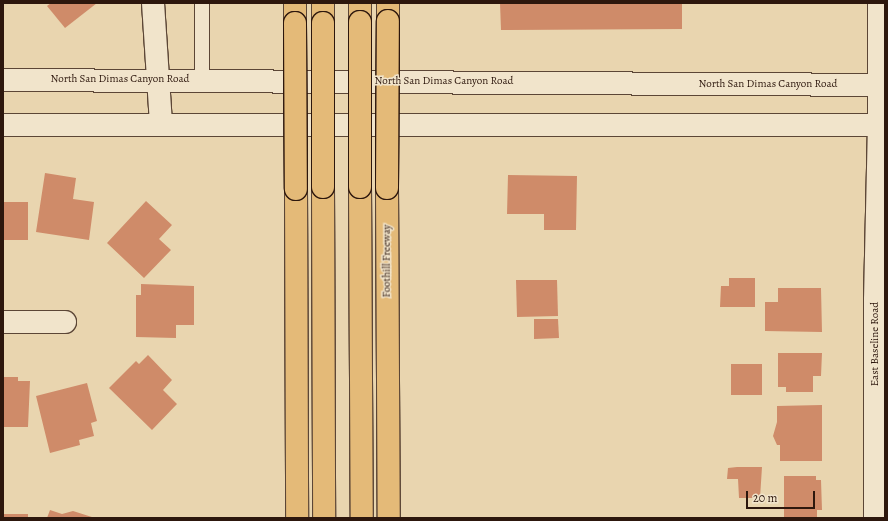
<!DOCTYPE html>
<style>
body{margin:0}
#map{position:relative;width:888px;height:521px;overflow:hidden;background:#e9d5af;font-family:Alegreya,serif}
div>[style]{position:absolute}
.building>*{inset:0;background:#cf8b69}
.roads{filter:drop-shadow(1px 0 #5c4636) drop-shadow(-1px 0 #5c4636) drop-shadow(0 1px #5c4636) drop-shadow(0 -1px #5c4636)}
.service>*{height:14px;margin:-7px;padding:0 7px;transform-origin:7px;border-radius:7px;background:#f1e4cb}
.minor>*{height:22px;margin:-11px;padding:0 11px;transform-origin:11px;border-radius:11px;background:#f1e4cb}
.secondary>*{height:22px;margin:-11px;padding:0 11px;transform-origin:11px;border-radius:11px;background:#f1e4cb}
.motorway>*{height:22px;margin:-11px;padding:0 11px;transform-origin:11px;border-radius:11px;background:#e4ba78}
.bridges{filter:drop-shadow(1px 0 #2d170d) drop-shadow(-1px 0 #2d170d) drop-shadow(0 1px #2d170d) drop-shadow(0 -1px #2d170d)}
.motorway-bridge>*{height:22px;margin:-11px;padding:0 11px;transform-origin:11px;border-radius:11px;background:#e4ba78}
span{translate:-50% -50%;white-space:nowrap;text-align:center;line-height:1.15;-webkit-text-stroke:3px #f1e4cb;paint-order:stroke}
.street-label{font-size:11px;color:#2d170d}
.frame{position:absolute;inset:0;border:4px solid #2d170d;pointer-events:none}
.scale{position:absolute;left:746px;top:491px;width:69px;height:18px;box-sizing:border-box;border:2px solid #2d170d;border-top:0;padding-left:5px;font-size:12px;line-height:14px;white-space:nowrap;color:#2d170d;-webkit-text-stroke:3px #f1e4cb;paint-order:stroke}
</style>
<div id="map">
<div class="building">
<div style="clip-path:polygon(51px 3px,97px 3px,65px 28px,47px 6px)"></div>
<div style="clip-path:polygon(500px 3px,682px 3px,682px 29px,501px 30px)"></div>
<div style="clip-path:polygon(45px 173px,76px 178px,73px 199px,94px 202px,89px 240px,36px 232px)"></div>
<div style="clip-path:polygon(508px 175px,577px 176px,576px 230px,544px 230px,544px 214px,507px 214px)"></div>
<div style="clip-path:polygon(146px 201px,172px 225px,159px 239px,171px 250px,144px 278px,107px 243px)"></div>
<div style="clip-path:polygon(3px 202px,28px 202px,28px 240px,3px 240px)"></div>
<div style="clip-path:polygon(729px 278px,755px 278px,755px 307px,720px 307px,721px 286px,729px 286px)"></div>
<div style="clip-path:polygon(516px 280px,557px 280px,558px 316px,517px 317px)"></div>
<div style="clip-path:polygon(141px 284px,194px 286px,194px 325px,176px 325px,176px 338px,136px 337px,136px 295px,141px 295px)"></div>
<div style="clip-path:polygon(778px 288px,821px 288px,822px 332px,765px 331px,765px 302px,778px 302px)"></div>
<div style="clip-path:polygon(534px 319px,558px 319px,559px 338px,534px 339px)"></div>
<div style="clip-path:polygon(778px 353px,822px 353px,821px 376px,813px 376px,813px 392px,786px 392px,786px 387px,778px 387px)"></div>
<div style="clip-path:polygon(148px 355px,172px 380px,163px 390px,177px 404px,152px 430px,109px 388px,136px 361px,139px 364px)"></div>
<div style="clip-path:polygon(731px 364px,762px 364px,762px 395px,731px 395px)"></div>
<div style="clip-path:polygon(3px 377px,18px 377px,18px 381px,30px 381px,28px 427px,3px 427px)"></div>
<div style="clip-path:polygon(87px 383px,97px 421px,91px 423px,94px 436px,79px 440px,80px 445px,50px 453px,36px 396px)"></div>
<div style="clip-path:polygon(822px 405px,822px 461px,780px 461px,780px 445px,777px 445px,773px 436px,777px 422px,777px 406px)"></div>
<div style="clip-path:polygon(737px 467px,762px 467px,760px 498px,739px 498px,738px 479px,727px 479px,728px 468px)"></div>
<div style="clip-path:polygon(784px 476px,816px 476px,816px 480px,821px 480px,822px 510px,817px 510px,817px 518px,784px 518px)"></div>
<div style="clip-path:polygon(50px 510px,62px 514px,73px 511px,95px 518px,47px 518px)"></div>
<div style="clip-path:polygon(3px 514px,28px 514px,28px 518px,3px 518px)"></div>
</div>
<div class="roads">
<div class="service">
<div style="left:202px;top:79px;width:76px;rotate:-90deg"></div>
</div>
<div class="minor">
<div style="left:153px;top:3px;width:122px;rotate:86.2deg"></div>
<div style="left:3px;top:322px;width:62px"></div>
<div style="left:875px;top:518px;width:218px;rotate:-90deg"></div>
<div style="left:875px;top:300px;width:175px;rotate:-88.7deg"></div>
</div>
<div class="secondary">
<div style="left:3px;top:80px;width:882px;rotate:0.32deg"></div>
<div style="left:3px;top:125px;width:882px"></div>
<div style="left:879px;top:125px;width:122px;rotate:-90deg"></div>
</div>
<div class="motorway">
<div style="left:323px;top:3px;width:20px;rotate:90deg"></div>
<div style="left:360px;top:3px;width:19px;rotate:90deg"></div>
<div style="left:388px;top:21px;width:18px;rotate:-90deg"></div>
<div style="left:295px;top:23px;width:20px;rotate:-90deg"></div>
<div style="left:323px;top:187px;width:331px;rotate:89.8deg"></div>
<div style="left:360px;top:187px;width:331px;rotate:89.7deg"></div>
<div style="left:387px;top:188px;width:330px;rotate:89.7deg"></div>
<div style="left:296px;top:189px;width:329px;rotate:89.8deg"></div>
</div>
</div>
<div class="bridges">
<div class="motorway-bridge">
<div style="left:295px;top:23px;width:166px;rotate:89.7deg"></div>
<div style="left:323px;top:23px;width:164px;rotate:90deg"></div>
<div style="left:360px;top:187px;width:165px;rotate:-90deg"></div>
<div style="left:387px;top:188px;width:167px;rotate:-89.7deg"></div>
</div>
</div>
<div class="street-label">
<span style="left:120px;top:79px">North San Dimas Canyon Road</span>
<span style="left:444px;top:81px">North San Dimas Canyon Road</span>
<span style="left:768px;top:84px">North San Dimas Canyon Road</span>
<span style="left:387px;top:261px;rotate:-90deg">Foothill Freeway</span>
<span style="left:875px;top:344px;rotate:-90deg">East Baseline Road</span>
</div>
<div class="frame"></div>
<div class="scale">20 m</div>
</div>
